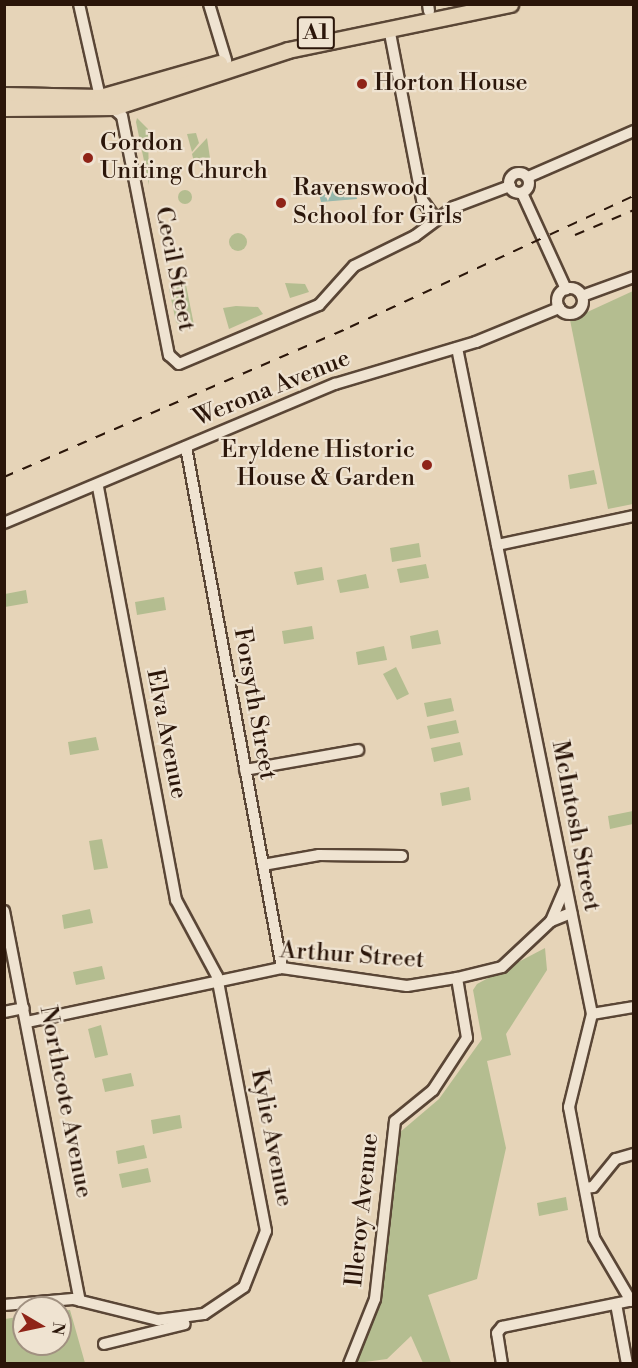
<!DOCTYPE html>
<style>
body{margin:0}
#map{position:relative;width:638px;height:1368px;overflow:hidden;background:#e6d4b8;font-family:"Libre Bodoni",serif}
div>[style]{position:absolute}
.green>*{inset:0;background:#b4bd90}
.round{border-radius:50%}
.water>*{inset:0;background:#96b8ac}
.roads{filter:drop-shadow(2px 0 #5a4636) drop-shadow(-2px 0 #5a4636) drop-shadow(0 2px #5a4636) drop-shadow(0 -2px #5a4636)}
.minor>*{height:10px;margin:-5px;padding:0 5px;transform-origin:5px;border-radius:5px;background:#efe3d1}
.minor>.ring{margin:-5px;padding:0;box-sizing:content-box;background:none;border:10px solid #efe3d1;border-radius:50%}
.highway>*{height:15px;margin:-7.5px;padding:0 7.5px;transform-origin:7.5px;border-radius:7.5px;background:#e6d4b8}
.rail>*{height:2px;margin-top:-1px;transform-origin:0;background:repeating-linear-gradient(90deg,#2b160a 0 10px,transparent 0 20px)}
.dots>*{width:16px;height:16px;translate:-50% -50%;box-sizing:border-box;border:3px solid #efe3d1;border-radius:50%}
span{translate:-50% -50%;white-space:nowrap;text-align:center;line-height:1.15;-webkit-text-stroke:4.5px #efe3d1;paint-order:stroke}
.shield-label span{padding:2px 4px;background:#efe3d1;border:2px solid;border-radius:4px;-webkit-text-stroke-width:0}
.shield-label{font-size:22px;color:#2b160a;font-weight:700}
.poi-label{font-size:24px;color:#2b160a}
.left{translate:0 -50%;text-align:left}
.right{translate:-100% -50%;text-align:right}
.street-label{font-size:24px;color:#2b160a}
.frame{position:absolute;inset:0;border:6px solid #2b160a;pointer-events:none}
.north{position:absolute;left:12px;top:1296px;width:60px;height:60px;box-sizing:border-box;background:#efe3d1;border:2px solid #a19181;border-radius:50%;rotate:99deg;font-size:16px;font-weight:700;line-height:24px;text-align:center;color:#2b160a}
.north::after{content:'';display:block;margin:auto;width:21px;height:27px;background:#8f2418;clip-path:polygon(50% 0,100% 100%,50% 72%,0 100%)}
</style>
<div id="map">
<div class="green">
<div style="clip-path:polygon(137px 118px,148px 129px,149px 185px,136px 122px)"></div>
<div style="clip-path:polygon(196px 133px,199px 143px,192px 152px,187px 134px)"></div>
<div style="clip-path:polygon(207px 138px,210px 158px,194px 162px,192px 154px)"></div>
<div class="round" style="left:178px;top:190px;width:14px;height:14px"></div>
<div class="round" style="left:229px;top:233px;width:18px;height:18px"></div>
<div style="clip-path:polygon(285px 283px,305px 284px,309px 292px,290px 298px)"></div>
<div style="clip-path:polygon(186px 285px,194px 325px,182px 327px,176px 322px,169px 289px)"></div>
<div style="clip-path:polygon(633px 291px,633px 504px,608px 509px,570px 320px)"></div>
<div style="clip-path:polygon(236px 306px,258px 307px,263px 314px,229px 329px,223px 308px)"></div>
<div style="clip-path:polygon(594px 470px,597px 484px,570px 489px,568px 475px)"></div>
<div style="clip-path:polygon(419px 543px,421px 557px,392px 562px,390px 548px)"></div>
<div style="clip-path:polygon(426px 564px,429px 578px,400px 583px,397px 569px)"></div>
<div style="clip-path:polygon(322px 567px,324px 580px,297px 585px,294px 572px)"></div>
<div style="clip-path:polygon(366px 574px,369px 588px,340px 593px,337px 580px)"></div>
<div style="clip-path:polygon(26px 590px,28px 603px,5px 607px,5px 594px)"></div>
<div style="clip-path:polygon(164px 597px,166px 610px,137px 615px,135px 602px)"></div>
<div style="clip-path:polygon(312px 626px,314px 639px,284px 644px,282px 631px)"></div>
<div style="clip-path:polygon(438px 630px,441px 644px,412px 649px,410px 636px)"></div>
<div style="clip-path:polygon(384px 646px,387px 660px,358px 665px,356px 652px)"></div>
<div style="clip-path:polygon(396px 667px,409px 694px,397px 700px,383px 674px)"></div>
<div style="clip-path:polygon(451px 698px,454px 711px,427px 717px,424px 703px)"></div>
<div style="clip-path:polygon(456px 720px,459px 733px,430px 739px,427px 726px)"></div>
<div style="clip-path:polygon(96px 737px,99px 750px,70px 755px,68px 742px)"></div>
<div style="clip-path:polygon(460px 742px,463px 755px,434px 762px,431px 748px)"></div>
<div style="clip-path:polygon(469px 787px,471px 800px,442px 806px,440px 793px)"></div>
<div style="clip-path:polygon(633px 811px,633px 824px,610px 829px,608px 816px)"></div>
<div style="clip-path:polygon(102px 839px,108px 868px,94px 870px,89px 841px)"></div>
<div style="clip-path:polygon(90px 909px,93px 923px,64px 929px,62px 915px)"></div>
<div style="clip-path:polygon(545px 948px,547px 970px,506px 1034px,511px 1055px,487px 1061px,506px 1148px,477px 1279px,428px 1295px,451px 1363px,423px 1363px,411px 1336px,387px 1359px,350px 1364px,377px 1309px,392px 1139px,439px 1099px,482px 1039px,473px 990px,477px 984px)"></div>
<div style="clip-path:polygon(102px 966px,105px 979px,76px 985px,73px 972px)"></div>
<div style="clip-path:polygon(101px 1025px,108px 1055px,95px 1058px,88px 1029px)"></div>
<div style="clip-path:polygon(131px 1073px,134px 1086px,105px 1092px,102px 1079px)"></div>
<div style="clip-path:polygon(180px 1115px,182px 1128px,153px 1134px,151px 1120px)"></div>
<div style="clip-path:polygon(144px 1145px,147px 1158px,118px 1164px,116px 1151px)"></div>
<div style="clip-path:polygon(148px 1168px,151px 1182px,122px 1188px,119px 1174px)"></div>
<div style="clip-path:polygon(566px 1197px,568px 1210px,539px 1216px,537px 1203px)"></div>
<div style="clip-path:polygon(70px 1310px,85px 1363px,5px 1363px,5px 1319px,24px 1316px,24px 1344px,60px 1344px,60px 1311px)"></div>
</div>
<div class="water">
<div style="clip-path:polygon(354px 183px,357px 199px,321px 202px,318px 190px)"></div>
</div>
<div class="roads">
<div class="minor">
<div style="left:79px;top:4px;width:95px;rotate:77.3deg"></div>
<div style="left:100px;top:97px;width:29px;rotate:41deg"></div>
<div style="left:122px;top:116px;width:244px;rotate:78.9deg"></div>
<div style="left:169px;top:355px;width:13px;rotate:42deg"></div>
<div style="left:179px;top:364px;width:152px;rotate:-22.9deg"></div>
<div style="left:319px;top:305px;width:52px;rotate:-48.1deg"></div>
<div style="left:354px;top:266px;width:68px;rotate:-26.2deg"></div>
<div style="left:415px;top:236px;width:49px;rotate:-36.6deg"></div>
<div style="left:454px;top:207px;width:60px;rotate:-20.6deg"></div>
<div style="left:209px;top:4px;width:59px;rotate:73.1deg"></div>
<div style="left:428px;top:4px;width:7px;rotate:82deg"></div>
<div style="left:389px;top:28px;width:175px;rotate:79.1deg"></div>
<div style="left:422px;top:200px;width:22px;rotate:54deg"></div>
<div class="ring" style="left:509px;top:173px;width:10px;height:10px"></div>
<div style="left:528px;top:177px;width:116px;rotate:-23.5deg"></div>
<div style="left:522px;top:193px;width:106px;rotate:65.4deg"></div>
<div class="ring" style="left:557px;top:288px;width:16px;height:16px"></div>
<div style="left:582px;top:296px;width:55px;rotate:-20.1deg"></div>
<div style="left:457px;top:348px;width:680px;rotate:78.54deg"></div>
<div style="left:592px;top:1014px;width:96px;rotate:103.9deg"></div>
<div style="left:569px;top:1107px;width:133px;rotate:79.2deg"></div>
<div style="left:594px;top:1238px;width:73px;rotate:59.6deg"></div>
<div style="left:186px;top:447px;width:530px;rotate:79.56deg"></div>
<div style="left:4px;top:523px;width:359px;rotate:-22.8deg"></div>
<div style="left:335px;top:384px;width:147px;rotate:-16.6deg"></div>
<div style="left:476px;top:342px;width:90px;rotate:-22.3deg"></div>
<div style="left:497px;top:545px;width:140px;rotate:-12deg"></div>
<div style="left:245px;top:770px;width:115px;rotate:-10deg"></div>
<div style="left:263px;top:865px;width:57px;rotate:-10.1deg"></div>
<div style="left:319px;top:855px;width:83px;rotate:0.7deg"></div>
<div style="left:4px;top:911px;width:397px;rotate:79deg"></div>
<div style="left:551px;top:921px;width:36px;rotate:-67deg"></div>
<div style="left:4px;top:1012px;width:20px;rotate:-11deg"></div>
<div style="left:592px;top:1014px;width:43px;rotate:-9.5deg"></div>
<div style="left:27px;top:1022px;width:261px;rotate:-12deg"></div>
<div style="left:282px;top:968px;width:126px;rotate:8.2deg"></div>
<div style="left:407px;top:986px;width:51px;rotate:-9.1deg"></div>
<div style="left:457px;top:978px;width:46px;rotate:-13.7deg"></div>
<div style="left:502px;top:967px;width:67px;rotate:-43.2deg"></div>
<div style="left:551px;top:921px;width:22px;rotate:-22deg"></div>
<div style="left:585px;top:1188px;width:8px;rotate:-7deg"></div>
<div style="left:593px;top:1187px;width:36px;rotate:-51deg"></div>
<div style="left:616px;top:1159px;width:19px;rotate:-16deg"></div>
<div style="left:616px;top:1304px;width:61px;rotate:79.6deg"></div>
<div style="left:4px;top:1305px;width:69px;rotate:-5deg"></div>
<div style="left:73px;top:1299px;width:88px;rotate:13.9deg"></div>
<div style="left:158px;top:1320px;width:46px;rotate:-7.4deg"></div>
<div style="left:204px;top:1314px;width:48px;rotate:-34deg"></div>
<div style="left:244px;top:1287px;width:60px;rotate:-68.6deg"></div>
<div style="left:266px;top:1231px;width:260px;rotate:-100.9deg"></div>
<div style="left:217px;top:976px;width:86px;rotate:-118.3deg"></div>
<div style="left:176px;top:900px;width:421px;rotate:-100.7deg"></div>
<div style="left:104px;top:1344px;width:83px;rotate:-13.9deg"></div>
<div style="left:349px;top:1364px;width:70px;rotate:-68.2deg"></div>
<div style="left:375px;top:1299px;width:179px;rotate:-83.6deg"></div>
<div style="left:395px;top:1121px;width:49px;rotate:-39.2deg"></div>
<div style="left:433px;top:1090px;width:62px;rotate:-56.8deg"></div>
<div style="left:467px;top:1038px;width:61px;rotate:-99.5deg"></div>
<div style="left:502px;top:1364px;width:31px;rotate:-99deg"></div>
<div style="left:497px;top:1333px;width:8px;rotate:-50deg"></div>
<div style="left:502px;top:1327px;width:135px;rotate:-11.6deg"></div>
</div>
<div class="highway">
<div style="left:4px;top:95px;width:96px;rotate:1.2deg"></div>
<div style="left:100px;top:97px;width:124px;rotate:-15.9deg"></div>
<div style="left:4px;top:108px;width:111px;rotate:-0.5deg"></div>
<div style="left:115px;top:107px;width:182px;rotate:-18.2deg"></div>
<div style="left:288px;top:50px;width:227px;rotate:-11.7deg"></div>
</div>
</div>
<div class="rail">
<div style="left:575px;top:235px;width:64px;rotate:-23deg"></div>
<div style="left:4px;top:477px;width:377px;rotate:-23.4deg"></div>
<div style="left:350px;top:327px;width:313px;rotate:-24.8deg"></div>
</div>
<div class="dots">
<div style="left:362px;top:84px;background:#8f2418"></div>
<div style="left:88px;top:158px;background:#8f2418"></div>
<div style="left:281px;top:203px;background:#8f2418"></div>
<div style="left:427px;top:465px;background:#8f2418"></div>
</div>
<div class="shield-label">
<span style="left:316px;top:33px">A1</span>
</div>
<div class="poi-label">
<span class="left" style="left:374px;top:84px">Horton House</span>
<span class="left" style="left:100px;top:158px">Gordon<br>Uniting Church</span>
<span class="left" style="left:293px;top:203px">Ravenswood<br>School for Girls</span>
<span class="right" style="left:415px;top:465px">Eryldene Historic<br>House &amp; Garden</span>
</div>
<div class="street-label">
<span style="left:174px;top:269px;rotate:79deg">Cecil Street</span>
<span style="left:272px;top:389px;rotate:-22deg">Werona Avenue</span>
<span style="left:254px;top:704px;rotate:80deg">Forsyth Street</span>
<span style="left:166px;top:734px;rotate:79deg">Elva Avenue</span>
<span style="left:575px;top:826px;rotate:79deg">McIntosh Street</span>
<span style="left:352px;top:956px;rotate:4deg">Arthur Street</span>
<span style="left:65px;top:1102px;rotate:79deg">Northcote Avenue</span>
<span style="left:271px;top:1138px;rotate:79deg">Kylie Avenue</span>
<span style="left:363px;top:1210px;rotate:-84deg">Illeroy Avenue</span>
</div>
<div class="frame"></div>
<div class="north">N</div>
</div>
